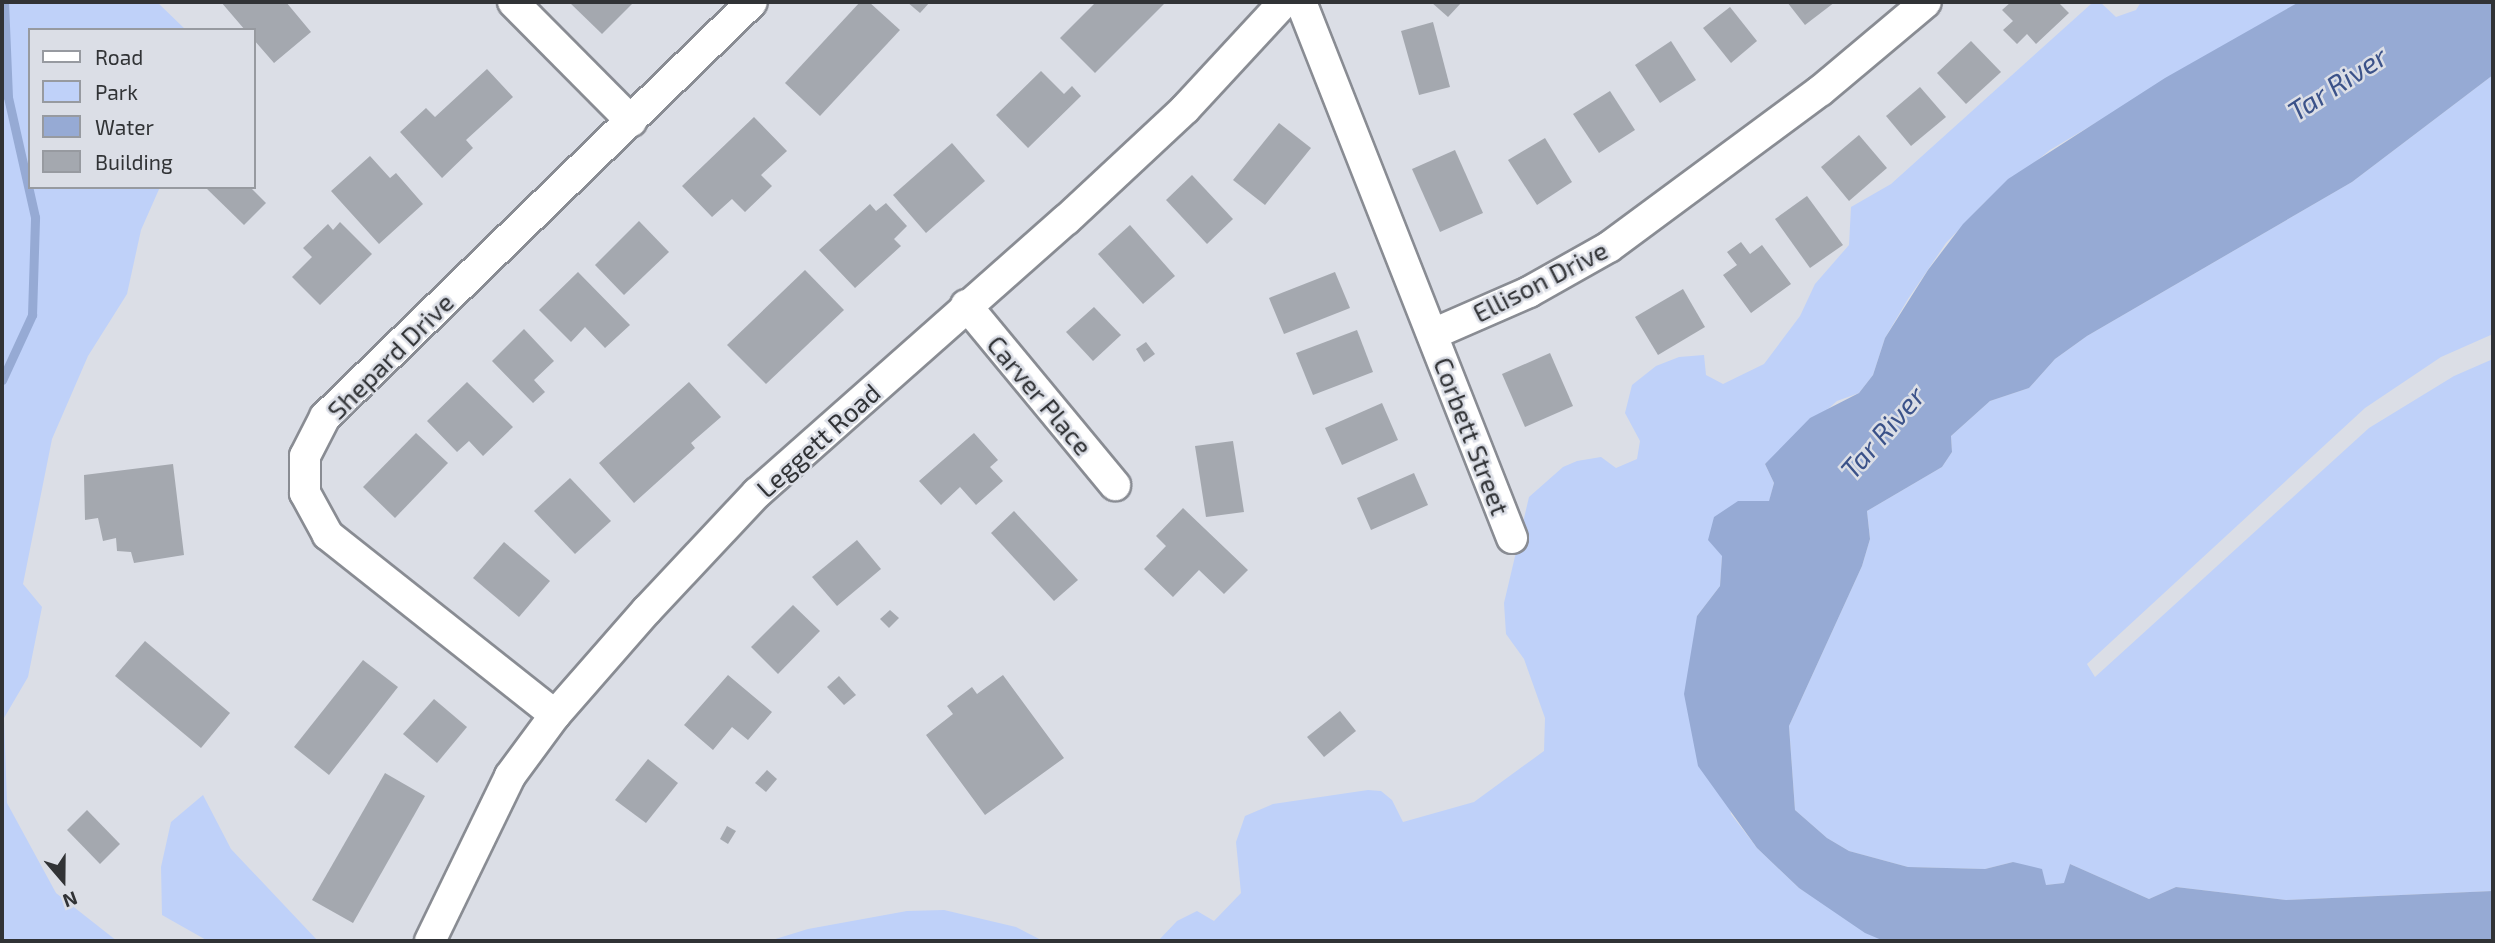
<!DOCTYPE html>
<style>
body{margin:0}
#map{position:relative;width:2495px;height:943px;overflow:hidden;background:#dbdee6;font-family:"Exo 2",sans-serif}
div>[style]{position:absolute}
.green>*{inset:0;background:#bfd1f9}
.water>*{inset:0;background:#96aad4}
.stream>*{height:9px;margin:-4.5px;padding:0 4.5px;transform-origin:4.5px;border-radius:4.5px;background:#96aad4}
.building>*{inset:0;background:#a4a8af}
.roads{filter:drop-shadow(2px 0 #898c93) drop-shadow(-2px 0 #898c93) drop-shadow(0 2px #898c93) drop-shadow(0 -2px #898c93)}
.minor>*{height:30px;margin:-15px;padding:0 15px;transform-origin:15px;border-radius:15px;background:#fff}
span{translate:-50% -50%;white-space:nowrap;text-align:center;line-height:1.15;-webkit-text-stroke:5px #dbdee6;paint-order:stroke}
.street-label{font-size:26px;color:#313336}
.water-label{font-size:28px;color:#3b5289;font-style:italic}
.frame{position:absolute;inset:0;border:4px solid #313336;pointer-events:none}
.legend{position:absolute;left:28px;top:28px;width:228px;height:161px;box-sizing:border-box;background:#dbdee6;border:2px solid #979aa0;margin:0;padding:9px 12px;list-style:none;font-size:21px;color:#313336}
.legend li{display:flex;align-items:center;gap:14px;height:35px}
.legend b{width:35px;border:2px solid #979aa0}
.north{position:absolute;left:28px;top:845px;width:70px;height:70px;-webkit-text-stroke:5px #dbdee6;paint-order:stroke;rotate:160deg;font-size:19px;font-weight:700;line-height:28px;text-align:center;color:#313336}
.north::after{content:'';display:block;margin:auto;width:24px;height:32px;background:#313336;clip-path:polygon(50% 0,100% 100%,50% 72%,0 100%)}
</style>
<div id="map">
<div class="green">
<div style="clip-path:polygon(2px 2px,157px 2px,186px 30px,30px 30px,30px 187px,160px 187px,141px 230px,127px 294px,88px 356px,52px 439px,23px 584px,42px 607px,28px 677px,4px 718px,7px 803px,56px 893px,117px 941px,2px 941px)"></div>
<div style="clip-path:polygon(2100px 2px,2116px 17px,2136px 10px,2141px 2px,2299px 2px,2050px 150px,1984px 203px,1946px 243px,1908px 299px,1885px 338px,1873px 375px,1859px 393px,1837px 401px,1765px 464px,1774px 483px,1769px 502px,1738px 501px,1722px 556px,1720px 586px,1697px 616px,1731px 814px,1757px 848px,1799px 888px,1884px 941px,1158px 941px,1177px 921px,1197px 911px,1214px 921px,1241px 893px,1236px 842px,1245px 816px,1273px 804px,1368px 790px,1381px 791px,1392px 800px,1403px 822px,1474px 802px,1544px 751px,1545px 718px,1524px 659px,1506px 634px,1504px 603px,1529px 497px,1563px 467px,1577px 461px,1601px 457px,1616px 468px,1637px 459px,1640px 441px,1625px 413px,1632px 385px,1656px 366px,1679px 357px,1704px 355px,1706px 375px,1723px 384px,1764px 364px,1800px 316px,1815px 284px,1849px 245px,1851px 207px,1891px 184px,2091px 4px)"></div>
<div style="clip-path:polygon(2493px 75px,2493px 334px,2441px 357px,2365px 408px,2087px 664px,2095px 677px,2369px 428px,2454px 376px,2493px 359px,2493px 891px,2286px 900px,2176px 887px,2149px 899px,2070px 864px,2065px 883px,2046px 885px,2013px 862px,1985px 869px,1908px 867px,1849px 851px,1827px 838px,1795px 810px,1789px 726px,1862px 566px,1870px 539px,1867px 511px,1942px 467px,1952px 452px,1951px 436px,1990px 401px,2029px 388px,2055px 359px,2087px 336px,2352px 182px)"></div>
<div style="clip-path:polygon(203px 795px,231px 849px,318px 941px,208px 941px,162px 915px,161px 867px,171px 822px)"></div>
<div style="clip-path:polygon(944px 910px,1016px 927px,1043px 941px,769px 941px,808px 929px,907px 911px)"></div>
</div>
<div class="water">
<div style="clip-path:polygon(2299px 2px,2493px 2px,2493px 75px,2352px 182px,2087px 336px,2055px 359px,2029px 388px,1990px 401px,1951px 436px,1952px 452px,1942px 467px,1867px 511px,1870px 539px,1862px 566px,1789px 726px,1795px 810px,1827px 838px,1849px 851px,1908px 867px,1985px 869px,2013px 862px,2042px 869px,2046px 885px,2064px 883px,2070px 864px,2149px 899px,2176px 887px,2286px 900px,2493px 891px,2493px 941px,1884px 941px,1865px 933px,1799px 888px,1757px 848px,1698px 766px,1684px 694px,1697px 616px,1720px 586px,1722px 556px,1708px 540px,1714px 517px,1738px 501px,1769px 501px,1774px 483px,1765px 464px,1810px 418px,1859px 393px,1873px 375px,1885px 338px,1928px 270px,1963px 224px,2008px 179px,2165px 78px)"></div>
</div>
<div class="stream">
<div style="left:2px;top:380px;width:72px;rotate:-65.2deg"></div>
<div style="left:32px;top:315px;width:98px;rotate:-88.2deg"></div>
<div style="left:35px;top:217px;width:123px;rotate:-102.7deg"></div>
<div style="left:8px;top:97px;width:95px;rotate:-92.4deg"></div>
</div>
<div class="building">
<div style="clip-path:polygon(221px 2px,286px 2px,311px 32px,274px 63px,254px 40px,254px 30px,245px 30px)"></div>
<div style="clip-path:polygon(569px 2px,634px 2px,602px 34px)"></div>
<div style="clip-path:polygon(860px 2px,869px 2px,900px 30px,820px 116px,785px 83px)"></div>
<div style="clip-path:polygon(907px 2px,930px 2px,920px 13px)"></div>
<div style="clip-path:polygon(1096px 2px,1166px 2px,1095px 73px,1060px 38px)"></div>
<div style="clip-path:polygon(1431px 2px,1462px 2px,1448px 17px)"></div>
<div style="clip-path:polygon(1787px 2px,1835px 2px,1805px 25px)"></div>
<div style="clip-path:polygon(2011px 2px,2058px 2px,2069px 13px,2036px 44px,2027px 34px,2017px 44px,2003px 30px,2013px 21px,2002px 10px)"></div>
<div style="clip-path:polygon(1730px 7px,1757px 41px,1731px 63px,1703px 28px)"></div>
<div style="clip-path:polygon(1433px 22px,1450px 87px,1419px 95px,1401px 31px)"></div>
<div style="clip-path:polygon(1671px 41px,1696px 80px,1660px 103px,1635px 65px)"></div>
<div style="clip-path:polygon(1971px 41px,2001px 72px,1966px 104px,1937px 73px)"></div>
<div style="clip-path:polygon(487px 69px,513px 97px,466px 140px,473px 148px,442px 178px,400px 132px,426px 108px,435px 117px)"></div>
<div style="clip-path:polygon(1041px 71px,1064px 94px,1072px 86px,1081px 96px,1028px 148px,996px 115px)"></div>
<div style="clip-path:polygon(1920px 87px,1946px 117px,1911px 146px,1886px 116px)"></div>
<div style="clip-path:polygon(1610px 91px,1635px 130px,1599px 153px,1573px 114px)"></div>
<div style="clip-path:polygon(754px 117px,787px 151px,761px 175px,772px 186px,745px 212px,732px 199px,712px 217px,682px 186px)"></div>
<div style="clip-path:polygon(1279px 123px,1311px 148px,1265px 205px,1233px 180px)"></div>
<div style="clip-path:polygon(1859px 135px,1887px 168px,1849px 201px,1821px 167px)"></div>
<div style="clip-path:polygon(1545px 138px,1572px 182px,1537px 205px,1508px 160px)"></div>
<div style="clip-path:polygon(952px 143px,985px 181px,926px 233px,893px 195px)"></div>
<div style="clip-path:polygon(1455px 150px,1483px 213px,1440px 232px,1412px 169px)"></div>
<div style="clip-path:polygon(370px 156px,390px 178px,396px 173px,423px 204px,379px 244px,331px 191px)"></div>
<div style="clip-path:polygon(1192px 175px,1233px 219px,1207px 244px,1166px 200px)"></div>
<div style="clip-path:polygon(205px 187px,250px 187px,266px 203px,244px 225px)"></div>
<div style="clip-path:polygon(1807px 196px,1843px 245px,1810px 268px,1775px 219px)"></div>
<div style="clip-path:polygon(886px 203px,907px 226px,894px 239px,901px 246px,855px 288px,819px 250px,870px 204px,876px 211px)"></div>
<div style="clip-path:polygon(639px 221px,669px 252px,624px 295px,595px 265px)"></div>
<div style="clip-path:polygon(340px 222px,372px 254px,320px 305px,292px 277px,312px 257px,303px 248px,328px 224px,333px 230px)"></div>
<div style="clip-path:polygon(1130px 225px,1175px 276px,1143px 304px,1098px 254px)"></div>
<div style="clip-path:polygon(1741px 242px,1750px 254px,1762px 245px,1791px 284px,1751px 313px,1723px 275px,1737px 265px,1727px 252px)"></div>
<div style="clip-path:polygon(805px 270px,844px 310px,766px 384px,727px 345px)"></div>
<div style="clip-path:polygon(578px 272px,630px 325px,605px 348px,585px 327px,571px 342px,539px 310px)"></div>
<div style="clip-path:polygon(1335px 272px,1350px 308px,1284px 334px,1269px 298px)"></div>
<div style="clip-path:polygon(1683px 289px,1705px 327px,1658px 355px,1635px 317px)"></div>
<div style="clip-path:polygon(1094px 307px,1121px 335px,1093px 361px,1066px 332px)"></div>
<div style="clip-path:polygon(524px 329px,554px 361px,534px 380px,545px 392px,533px 403px,492px 361px)"></div>
<div style="clip-path:polygon(1357px 330px,1373px 372px,1313px 395px,1296px 353px)"></div>
<div style="clip-path:polygon(1146px 342px,1155px 354px,1144px 362px,1136px 349px)"></div>
<div style="clip-path:polygon(1550px 353px,1573px 406px,1525px 427px,1502px 374px)"></div>
<div style="clip-path:polygon(467px 382px,513px 427px,483px 456px,469px 441px,457px 452px,427px 421px)"></div>
<div style="clip-path:polygon(689px 382px,721px 417px,691px 443px,695px 448px,634px 503px,599px 463px)"></div>
<div style="clip-path:polygon(1382px 403px,1398px 440px,1342px 465px,1325px 428px)"></div>
<div style="clip-path:polygon(416px 433px,448px 463px,395px 518px,363px 487px)"></div>
<div style="clip-path:polygon(974px 433px,998px 460px,990px 467px,1003px 481px,976px 505px,960px 487px,941px 505px,919px 481px)"></div>
<div style="clip-path:polygon(1233px 441px,1244px 512px,1206px 517px,1195px 446px)"></div>
<div style="clip-path:polygon(173px 464px,184px 555px,134px 563px,131px 552px,117px 551px,116px 538px,103px 541px,98px 518px,85px 520px,84px 475px)"></div>
<div style="clip-path:polygon(1414px 473px,1428px 505px,1371px 530px,1357px 498px)"></div>
<div style="clip-path:polygon(570px 478px,611px 521px,575px 554px,534px 511px)"></div>
<div style="clip-path:polygon(1183px 508px,1248px 570px,1224px 594px,1199px 570px,1173px 597px,1144px 569px,1166px 546px,1156px 536px)"></div>
<div style="clip-path:polygon(1014px 511px,1078px 580px,1054px 601px,991px 533px)"></div>
<div style="clip-path:polygon(857px 540px,881px 569px,837px 606px,812px 577px)"></div>
<div style="clip-path:polygon(504px 542px,550px 581px,519px 617px,473px 578px)"></div>
<div style="clip-path:polygon(793px 605px,820px 631px,778px 674px,751px 647px)"></div>
<div style="clip-path:polygon(890px 610px,899px 618px,889px 628px,880px 619px)"></div>
<div style="clip-path:polygon(145px 641px,230px 713px,201px 748px,115px 676px)"></div>
<div style="clip-path:polygon(363px 660px,398px 687px,329px 775px,294px 747px)"></div>
<div style="clip-path:polygon(728px 675px,772px 712px,748px 740px,732px 727px,713px 750px,684px 725px)"></div>
<div style="clip-path:polygon(1003px 675px,1064px 758px,985px 815px,926px 735px,953px 714px,947px 706px,972px 687px,977px 694px)"></div>
<div style="clip-path:polygon(839px 676px,856px 695px,844px 705px,827px 687px)"></div>
<div style="clip-path:polygon(434px 699px,467px 727px,437px 763px,403px 734px)"></div>
<div style="clip-path:polygon(1340px 711px,1356px 731px,1324px 757px,1307px 737px)"></div>
<div style="clip-path:polygon(648px 759px,678px 783px,646px 823px,615px 800px)"></div>
<div style="clip-path:polygon(767px 770px,777px 779px,766px 792px,755px 783px)"></div>
<div style="clip-path:polygon(385px 773px,425px 796px,353px 923px,312px 900px)"></div>
<div style="clip-path:polygon(87px 810px,120px 844px,100px 864px,67px 830px)"></div>
<div style="clip-path:polygon(727px 826px,736px 831px,728px 844px,720px 839px)"></div>
</div>
<div class="roads">
<div class="minor">
<div style="left:513px;top:2px;width:168px;rotate:45.2deg"></div>
<div style="left:1301px;top:2px;width:576px;rotate:68.51deg"></div>
<div style="left:966px;top:305px;width:234px;rotate:50.4deg"></div>
<div style="left:1433px;top:334px;width:105px;rotate:-23.6deg"></div>
<div style="left:1529px;top:292px;width:92px;rotate:-29.4deg"></div>
<div style="left:1609px;top:247px;width:262px;rotate:-36.5deg"></div>
<div style="left:1820px;top:91px;width:138px;rotate:-40deg"></div>
<div style="left:555px;top:715px;width:290px;rotate:-141.6deg"></div>
<div style="left:328px;top:535px;width:48px;rotate:-118.7deg"></div>
<div style="left:305px;top:493px;width:37px;rotate:-90deg"></div>
<div style="left:305px;top:456px;width:44px;rotate:-62.9deg"></div>
<div style="left:325px;top:417px;width:595px;rotate:-44.18deg"></div>
<div style="left:430px;top:941px;width:183px;rotate:-64.1deg"></div>
<div style="left:510px;top:776px;width:76px;rotate:-53.6deg"></div>
<div style="left:555px;top:715px;width:140px;rotate:-48.8deg"></div>
<div style="left:647px;top:610px;width:161px;rotate:-46.8deg"></div>
<div style="left:757px;top:493px;width:412px;rotate:-41.5deg"></div>
<div style="left:1066px;top:220px;width:163px;rotate:-43deg"></div>
<div style="left:1185px;top:109px;width:146px;rotate:-47.2deg"></div>
</div>
</div>
<div class="street-label">
<span style="left:1540px;top:281px;rotate:-27deg">Ellison Drive</span>
<span style="left:390px;top:356px;rotate:-45deg">Shepard Drive</span>
<span style="left:1040px;top:395px;rotate:50deg">Carver Place</span>
<span style="left:1472px;top:436px;rotate:69deg">Corbett Street</span>
<span style="left:818px;top:440px;rotate:-42deg">Leggett Road</span>
</div>
<div class="water-label">
<span style="left:2337px;top:83px;rotate:-33deg">Tar River</span>
<span style="left:1882px;top:432px;rotate:-49deg">Tar River</span>
</div>
<div class="frame"></div>
<ul class="legend">
<li><b style="height:9px;background:#fff"></b>Road</li>
<li><b style="height:19px;background:#bfd1f9"></b>Park</li>
<li><b style="height:19px;background:#96aad4"></b>Water</li>
<li><b style="height:19px;background:#a4a8af"></b>Building</li>
</ul>
<div class="north">N</div>
</div>
